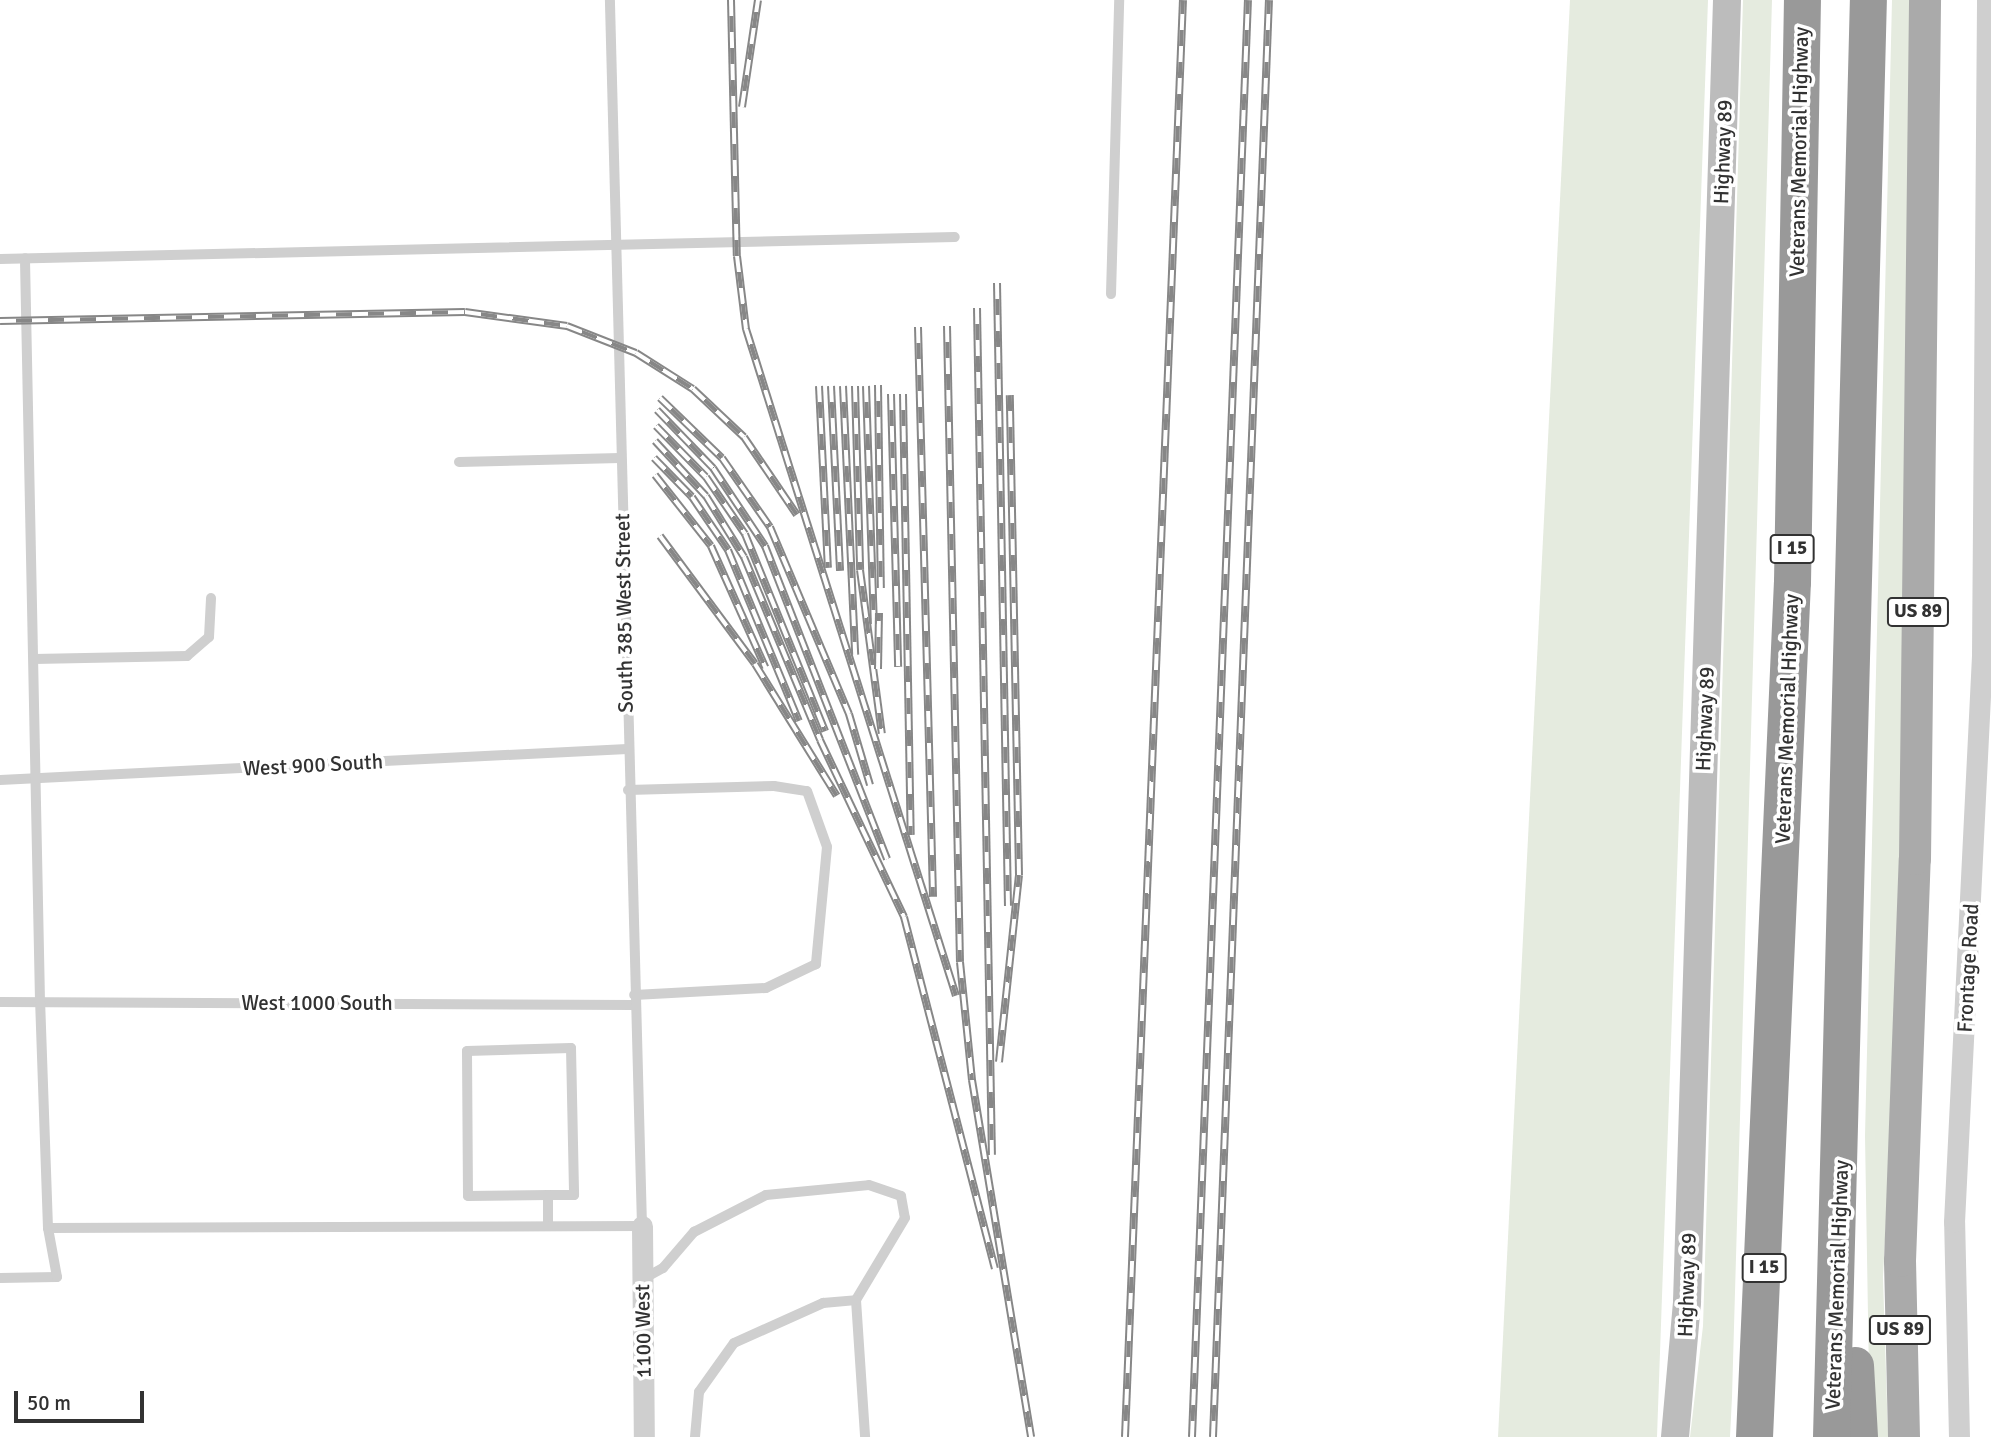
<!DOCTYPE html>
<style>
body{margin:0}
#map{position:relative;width:1991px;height:1437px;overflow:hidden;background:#fff;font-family:Signika,sans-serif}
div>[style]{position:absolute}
.green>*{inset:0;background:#e5ebdf}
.lane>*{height:10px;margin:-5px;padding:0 5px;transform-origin:5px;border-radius:5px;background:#cfcfcf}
.street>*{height:21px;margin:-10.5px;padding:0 10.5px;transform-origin:10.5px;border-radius:10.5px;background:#cfcfcf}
.secondary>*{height:28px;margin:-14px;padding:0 14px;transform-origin:14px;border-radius:14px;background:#bcbcbc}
.primary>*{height:32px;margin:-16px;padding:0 16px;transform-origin:16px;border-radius:16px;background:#aaa}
.highway>*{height:37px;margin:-18.5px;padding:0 18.5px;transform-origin:18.5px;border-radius:18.5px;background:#999}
.rail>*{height:8px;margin-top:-4px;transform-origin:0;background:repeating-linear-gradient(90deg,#fff 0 16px,#878787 0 32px);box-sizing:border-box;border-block:2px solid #878787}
span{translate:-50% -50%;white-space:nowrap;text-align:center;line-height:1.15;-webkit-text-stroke:7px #fff;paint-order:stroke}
.shield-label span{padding:2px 5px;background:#fff;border:2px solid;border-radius:5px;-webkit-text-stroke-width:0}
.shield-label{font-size:19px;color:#323232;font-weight:700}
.street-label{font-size:21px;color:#323232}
.scale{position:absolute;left:14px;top:1391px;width:130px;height:32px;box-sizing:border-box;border:4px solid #323232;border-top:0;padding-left:9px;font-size:21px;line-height:24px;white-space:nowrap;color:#323232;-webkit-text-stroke:5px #fff;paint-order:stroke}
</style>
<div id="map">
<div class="green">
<div style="clip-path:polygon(1570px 0,1708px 0,1657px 1437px,1498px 1437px)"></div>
<div style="clip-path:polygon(1743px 0,1772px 0,1732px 1397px,1730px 1437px,1690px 1437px,1703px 1326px)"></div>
<div style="clip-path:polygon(1892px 0,1914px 0,1898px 997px,1883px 1277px,1888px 1437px,1870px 1437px,1865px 1136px)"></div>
</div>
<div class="lane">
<div style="left:0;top:259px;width:955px;rotate:-1.32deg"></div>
<div style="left:1111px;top:294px;width:294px;rotate:-88.4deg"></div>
<div style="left:459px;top:462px;width:161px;rotate:-1.4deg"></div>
<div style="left:34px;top:659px;width:153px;rotate:-1.1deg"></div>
<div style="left:187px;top:656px;width:29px;rotate:-41deg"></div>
<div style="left:209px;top:637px;width:39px;rotate:-87deg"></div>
<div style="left:0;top:780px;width:628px;rotate:-2.83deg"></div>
<div style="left:628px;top:790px;width:146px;rotate:-1.6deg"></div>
<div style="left:774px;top:786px;width:33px;rotate:9deg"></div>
<div style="left:807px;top:791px;width:59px;rotate:70.3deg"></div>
<div style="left:827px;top:847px;width:118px;rotate:95.4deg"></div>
<div style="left:816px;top:964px;width:55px;rotate:154.4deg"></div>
<div style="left:766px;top:988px;width:132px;rotate:177deg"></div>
<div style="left:0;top:1002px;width:634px;rotate:0.27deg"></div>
<div style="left:548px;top:1195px;width:80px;rotate:179.3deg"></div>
<div style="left:468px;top:1196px;width:145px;rotate:-90.4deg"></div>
<div style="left:467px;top:1051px;width:104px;rotate:-1.7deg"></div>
<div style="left:571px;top:1048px;width:147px;rotate:88.8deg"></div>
<div style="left:574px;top:1195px;width:26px;rotate:180deg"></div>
<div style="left:548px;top:1195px;width:31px;rotate:90deg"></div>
<div style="left:48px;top:1228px;width:594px;rotate:-0.19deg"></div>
<div style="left:642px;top:1226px;width:1226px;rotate:-91.5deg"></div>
<div style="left:0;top:1278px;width:57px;rotate:-1deg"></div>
<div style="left:57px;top:1277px;width:50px;rotate:-100.4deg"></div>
<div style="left:48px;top:1228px;width:227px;rotate:-92deg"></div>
<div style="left:40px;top:1001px;width:743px;rotate:-91.16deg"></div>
<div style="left:643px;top:1279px;width:23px;rotate:-29deg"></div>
<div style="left:663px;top:1268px;width:48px;rotate:-49.3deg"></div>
<div style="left:694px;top:1232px;width:81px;rotate:-27.2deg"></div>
<div style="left:766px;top:1195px;width:103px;rotate:-5.5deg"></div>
<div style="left:869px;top:1185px;width:34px;rotate:19deg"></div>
<div style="left:901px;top:1196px;width:22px;rotate:80deg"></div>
<div style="left:905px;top:1218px;width:96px;rotate:120.9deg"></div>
<div style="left:856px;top:1300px;width:137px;rotate:86.2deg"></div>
<div style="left:695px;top:1437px;width:45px;rotate:-84.9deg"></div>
<div style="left:699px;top:1392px;width:60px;rotate:-54.5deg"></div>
<div style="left:734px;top:1343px;width:98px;rotate:-24.2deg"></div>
<div style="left:823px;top:1303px;width:33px;rotate:-5deg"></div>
</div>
<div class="street">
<div style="left:642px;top:1226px;width:211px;rotate:89.5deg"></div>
<div style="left:1959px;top:1437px;width:215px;rotate:-91.3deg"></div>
<div style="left:1954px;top:1222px;width:568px;rotate:-87.17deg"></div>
<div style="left:1982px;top:655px;width:655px;rotate:-89.56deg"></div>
</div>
<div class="secondary">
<div style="left:1675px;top:1437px;width:136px;rotate:-84.9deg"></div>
<div style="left:1687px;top:1302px;width:1303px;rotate:-88.24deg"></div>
</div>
<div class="primary">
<div style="left:1904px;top:1437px;width:176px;rotate:-91.3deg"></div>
<div style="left:1900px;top:1261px;width:402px;rotate:-87.9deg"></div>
<div style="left:1915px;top:859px;width:859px;rotate:-89.33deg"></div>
</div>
<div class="highway">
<div style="left:1855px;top:1365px;width:72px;rotate:86.8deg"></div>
<div style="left:1754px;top:1437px;width:856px;rotate:-87.46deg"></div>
<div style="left:1792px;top:582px;width:582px;rotate:-89.02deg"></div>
<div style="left:1831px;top:1437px;width:1437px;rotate:-88.53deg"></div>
</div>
<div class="rail">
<div style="left:731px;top:0;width:256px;rotate:88.7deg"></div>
<div style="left:737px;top:256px;width:74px;rotate:83deg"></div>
<div style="left:746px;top:329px;width:699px;rotate:72.52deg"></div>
<div style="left:742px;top:107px;width:108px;rotate:-81.5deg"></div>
<div style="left:997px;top:283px;width:623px;rotate:88.99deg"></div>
<div style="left:977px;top:308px;width:847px;rotate:88.99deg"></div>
<div style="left:0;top:321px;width:465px;rotate:-1.1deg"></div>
<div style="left:465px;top:312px;width:103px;rotate:7.8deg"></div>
<div style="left:567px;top:326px;width:74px;rotate:21.4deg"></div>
<div style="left:636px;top:353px;width:67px;rotate:32.3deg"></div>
<div style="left:693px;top:389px;width:70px;rotate:43.3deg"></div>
<div style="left:744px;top:437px;width:94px;rotate:55.8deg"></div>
<div style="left:947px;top:326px;width:636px;rotate:88.83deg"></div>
<div style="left:960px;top:962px;width:119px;rotate:84.2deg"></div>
<div style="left:972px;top:1080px;width:362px;rotate:80.6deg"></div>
<div style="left:918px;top:327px;width:570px;rotate:88.49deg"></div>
<div style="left:878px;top:385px;width:203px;rotate:89.2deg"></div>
<div style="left:819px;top:386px;width:182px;rotate:87.2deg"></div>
<div style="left:831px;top:386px;width:185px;rotate:87.2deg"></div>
<div style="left:843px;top:386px;width:269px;rotate:87.4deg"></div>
<div style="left:855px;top:386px;width:184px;rotate:88.4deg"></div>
<div style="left:860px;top:570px;width:165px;rotate:82.4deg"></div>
<div style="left:866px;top:386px;width:238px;rotate:88.1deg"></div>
<div style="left:891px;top:394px;width:273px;rotate:88.5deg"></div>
<div style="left:903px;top:394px;width:441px;rotate:89deg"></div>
<div style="left:660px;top:398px;width:86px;rotate:44.1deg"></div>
<div style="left:722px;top:458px;width:84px;rotate:55.2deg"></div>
<div style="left:770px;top:527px;width:203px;rotate:67.1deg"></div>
<div style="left:849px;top:714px;width:74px;rotate:73.5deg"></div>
<div style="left:657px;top:410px;width:81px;rotate:46deg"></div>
<div style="left:713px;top:468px;width:94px;rotate:56.3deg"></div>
<div style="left:765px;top:546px;width:336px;rotate:68.7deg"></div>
<div style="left:656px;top:426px;width:71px;rotate:45.6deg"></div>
<div style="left:706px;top:477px;width:69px;rotate:55.6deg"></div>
<div style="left:745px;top:534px;width:213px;rotate:67.9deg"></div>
<div style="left:655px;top:441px;width:75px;rotate:47.2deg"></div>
<div style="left:706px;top:496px;width:72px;rotate:58.1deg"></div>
<div style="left:744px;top:557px;width:198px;rotate:67.4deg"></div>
<div style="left:820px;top:740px;width:196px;rotate:64.6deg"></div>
<div style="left:904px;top:917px;width:363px;rotate:75.5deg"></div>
<div style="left:654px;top:458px;width:54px;rotate:45.7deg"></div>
<div style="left:692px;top:497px;width:64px;rotate:55.8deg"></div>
<div style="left:728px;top:550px;width:185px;rotate:67.5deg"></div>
<div style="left:655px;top:475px;width:90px;rotate:51.7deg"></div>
<div style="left:711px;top:546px;width:133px;rotate:65.9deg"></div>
<div style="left:660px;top:536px;width:159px;rotate:53.4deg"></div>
<div style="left:755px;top:664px;width:155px;rotate:58.2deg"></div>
<div style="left:878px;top:669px;width:56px;rotate:-89deg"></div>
<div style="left:999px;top:1062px;width:188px;rotate:-83.9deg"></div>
<div style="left:1019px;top:875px;width:480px;rotate:-91.1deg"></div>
<div style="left:1125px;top:1437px;width:1438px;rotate:-87.69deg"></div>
<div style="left:1192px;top:1437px;width:1438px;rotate:-87.77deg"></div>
<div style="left:1213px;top:1437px;width:1438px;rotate:-87.77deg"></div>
</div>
<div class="shield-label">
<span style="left:1792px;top:549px">I 15</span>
<span style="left:1918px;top:612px">US 89</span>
<span style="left:1764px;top:1268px">I 15</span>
<span style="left:1900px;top:1330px">US 89</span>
</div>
<div class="street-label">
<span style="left:1723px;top:152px;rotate:-88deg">Highway 89</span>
<span style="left:1799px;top:152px;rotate:-89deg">Veterans Memorial Highway</span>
<span style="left:624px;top:613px;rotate:-91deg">South 385 West Street</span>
<span style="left:1705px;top:719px;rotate:-88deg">Highway 89</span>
<span style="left:1787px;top:719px;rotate:-88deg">Veterans Memorial Highway</span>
<span style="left:313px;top:765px;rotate:-3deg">West 900 South</span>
<span style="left:1968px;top:968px;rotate:-87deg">Frontage Road</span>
<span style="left:317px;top:1003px">West 1000 South</span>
<span style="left:1687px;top:1285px;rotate:-88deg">Highway 89</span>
<span style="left:1837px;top:1285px;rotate:-88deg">Veterans Memorial Highway</span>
<span style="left:643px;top:1331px;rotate:-91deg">1100 West</span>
</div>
<div class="scale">50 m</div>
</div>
